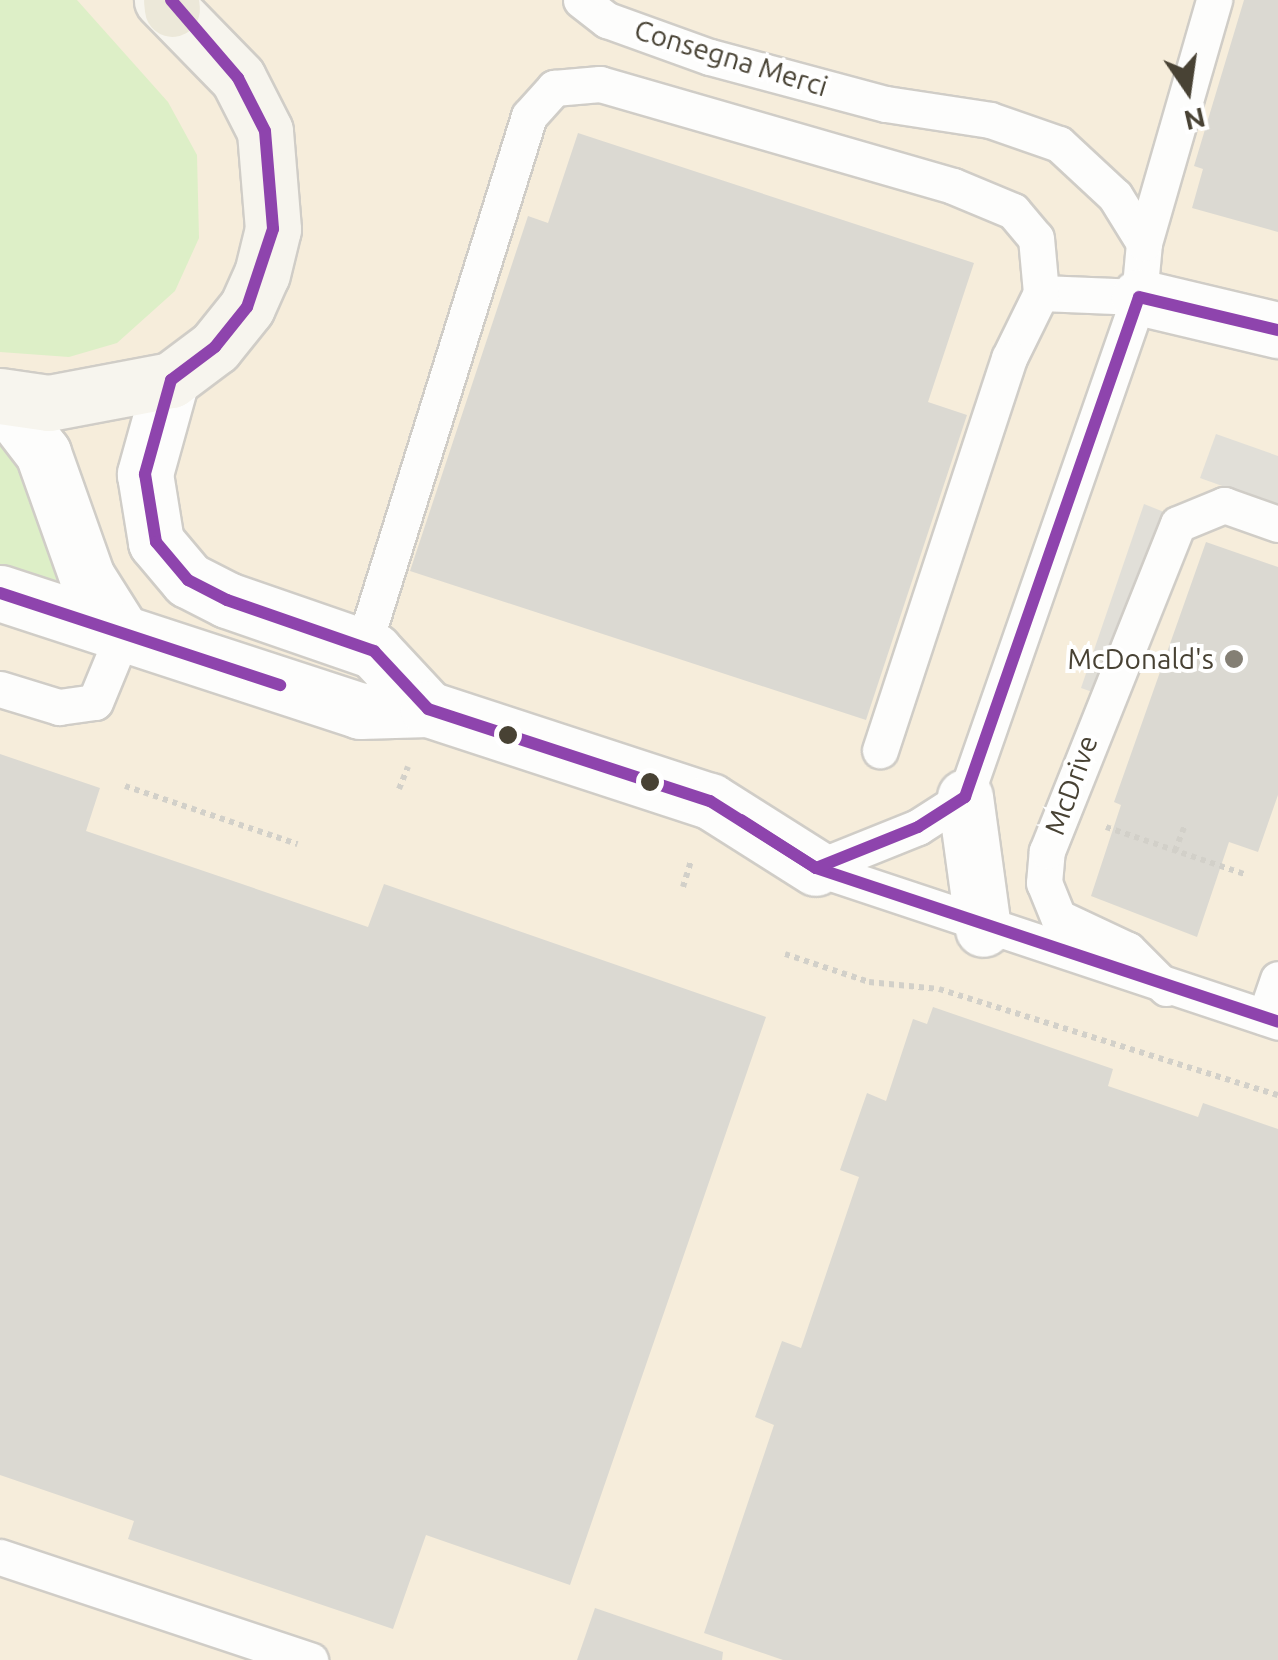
<!DOCTYPE html>
<style>
body{margin:0}
#map{position:relative;width:1278px;height:1660px;overflow:hidden;background:#f2f0ea;font-family:Ubuntu,sans-serif}
div>[style]{position:absolute}
.commercial>*{inset:0;background:#f6eddb}
.green>*{inset:0;background:#ddefc7}
.parking>*{inset:0;background:#e1dfd8}
.building>*{inset:0;background:#dbd9d2}
.path>*{height:6px;margin-top:-3px;transform-origin:0;background:repeating-linear-gradient(90deg,#d2d0c9 0 5px,transparent 0 10px)}
.roads{filter:drop-shadow(2px 0 #d0cdc7) drop-shadow(-2px 0 #d0cdc7) drop-shadow(0 2px #d0cdc7) drop-shadow(0 -2px #d0cdc7)}
.lane>*{height:35px;margin:-17.5px;padding:0 17.5px;transform-origin:17.5px;border-radius:17.5px;background:#fdfdfc}
.street>*{height:55px;margin:-27.5px;padding:0 27.5px;transform-origin:27.5px;border-radius:27.5px;background:#fdfdfc}
.secondary>*{height:55px;margin:-27.5px;padding:0 27.5px;transform-origin:27.5px;border-radius:27.5px;background:#f7f5ee}
.highway>*{height:55px;margin:-27.5px;padding:0 27.5px;transform-origin:27.5px;border-radius:27.5px;background:#ece8d9}
.bus-1>*{height:12px;margin:-6px;padding:0 6px;transform-origin:6px;border-radius:6px;background:#8e44ad}
.dots>*{width:28px;height:28px;translate:-50% -50%;box-sizing:border-box;border:5px solid #fff;border-radius:50%}
span{translate:-50% -50%;white-space:nowrap;text-align:center;line-height:1.15;-webkit-text-stroke:8px #fff;paint-order:stroke}
.street-label{font-size:28px;color:#484234}
.poi-label{font-size:28px;color:#484234}
.right{translate:-100% -50%;text-align:right}
.north{position:absolute;left:1138px;top:40px;width:100px;height:100px;-webkit-text-stroke:8px #fff;paint-order:stroke;rotate:167deg;font-size:28px;font-weight:700;line-height:40px;text-align:center;color:#484234}
.north::after{content:'';display:block;margin:auto;width:35px;height:45px;background:#484234;clip-path:polygon(50% 0,100% 100%,50% 72%,0 100%)}
</style>
<div id="map">
<div class="commercial">
<div style="clip-path:polygon(0 0,1278px 0,1278px 1660px,0 1660px)"></div>
</div>
<div class="green">
<div style="clip-path:polygon(0 0,77px 0,168px 102px,197px 155px,199px 238px,175px 291px,117px 343px,69px 357px,0 352px)"></div>
<div style="clip-path:polygon(0 442px,22px 465px,63px 584px,0 569px)"></div>
</div>
<div class="parking">
<div style="clip-path:polygon(1216px 434px,1278px 456px,1278px 506px,1200px 478px)"></div>
<div style="clip-path:polygon(1144px 504px,1164px 512px,1101px 695px,1081px 688px)"></div>
</div>
<div class="building">
<div style="clip-path:polygon(1244px 0,1278px 0,1278px 232px,1192px 208px,1203px 169px,1194px 166px)"></div>
<div style="clip-path:polygon(578px 133px,974px 263px,928px 402px,967px 415px,866px 720px,410px 571px,528px 216px,548px 223px)"></div>
<div style="clip-path:polygon(1206px 542px,1278px 567px,1278px 795px,1258px 852px,1229px 842px,1197px 937px,1091px 896px,1121px 805px,1114px 802px)"></div>
<div style="clip-path:polygon(0 754px,100px 788px,86px 831px,368px 927px,384px 884px,766px 1017px,570px 1585px,426px 1535px,393px 1629px,128px 1539px,134px 1521px,0 1475px)"></div>
<div style="clip-path:polygon(933px 1007px,1113px 1069px,1108px 1086px,1198px 1117px,1203px 1103px,1278px 1129px,1278px 1660px,783px 1660px,704px 1633px,774px 1425px,755px 1417px,782px 1341px,801px 1348px,859px 1177px,840px 1170px,867px 1093px,886px 1101px,913px 1019px,927px 1024px)"></div>
<div style="clip-path:polygon(595px 1608px,723px 1652px,722px 1660px,577px 1660px)"></div>
</div>
<div class="path">
<div style="left:125px;top:786px;width:182px;rotate:18.6deg"></div>
<div style="left:399px;top:789px;width:24px;rotate:-68deg"></div>
<div style="left:1106px;top:827px;width:149px;rotate:18.8deg"></div>
<div style="left:1175px;top:851px;width:26px;rotate:-69deg"></div>
<div style="left:683px;top:887px;width:27px;rotate:-73deg"></div>
<div style="left:785px;top:954px;width:89px;rotate:18.4deg"></div>
<div style="left:869px;top:982px;width:70px;rotate:5.7deg"></div>
<div style="left:939px;top:989px;width:355px;rotate:17.4deg"></div>
</div>
<div class="roads">
<div class="lane">
<div style="left:581px;top:0;width:33px;rotate:38deg"></div>
<div style="left:607px;top:20px;width:109px;rotate:19.8deg"></div>
<div style="left:710px;top:57px;width:182px;rotate:15deg"></div>
<div style="left:886px;top:104px;width:105px;rotate:8.7deg"></div>
<div style="left:990px;top:120px;width:73px;rotate:19.2deg"></div>
<div style="left:1059px;top:144px;width:76px;rotate:42.9deg"></div>
<div style="left:1115px;top:196px;width:55px;rotate:58.3deg"></div>
<div style="left:1041px;top:293px;width:98px;rotate:2.3deg"></div>
<div style="left:363px;top:647px;width:556px;rotate:-72.64deg"></div>
<div style="left:529px;top:116px;width:38px;rotate:-48deg"></div>
<div style="left:554px;top:88px;width:46px;rotate:-5deg"></div>
<div style="left:600px;top:84px;width:367px;rotate:16.1deg"></div>
<div style="left:953px;top:186px;width:65px;rotate:22.6deg"></div>
<div style="left:1013px;top:211px;width:35px;rotate:50deg"></div>
<div style="left:1036px;top:238px;width:55px;rotate:84.8deg"></div>
<div style="left:1041px;top:293px;width:72px;rotate:116.2deg"></div>
<div style="left:1009px;top:358px;width:413px;rotate:108.2deg"></div>
<div style="left:0;top:689px;width:62px;rotate:17deg"></div>
<div style="left:59px;top:707px;width:36px;rotate:-8deg"></div>
<div style="left:95px;top:702px;width:74px;rotate:-67.6deg"></div>
<div style="left:816px;top:868px;width:110px;rotate:-21.9deg"></div>
<div style="left:918px;top:827px;width:56px;rotate:-32.6deg"></div>
<div style="left:965px;top:797px;width:529px;rotate:-70.81deg"></div>
<div style="left:1139px;top:297px;width:54px;rotate:-84.7deg"></div>
<div style="left:1144px;top:243px;width:253px;rotate:-73.9deg"></div>
<div style="left:816px;top:868px;width:487px;rotate:18.4deg"></div>
<div style="left:1166px;top:988px;width:54px;rotate:-135deg"></div>
<div style="left:1128px;top:950px;width:77px;rotate:-154.8deg"></div>
<div style="left:1058px;top:917px;width:37px;rotate:-112deg"></div>
<div style="left:1044px;top:883px;width:32px;rotate:-85deg"></div>
<div style="left:1047px;top:851px;width:352px;rotate:-68.2deg"></div>
<div style="left:1178px;top:524px;width:50px;rotate:-22.4deg"></div>
<div style="left:1224px;top:505px;width:57px;rotate:19.4deg"></div>
<div style="left:1265px;top:1017px;width:40px;rotate:-71.1deg"></div>
<div style="left:0;top:1557px;width:327px;rotate:18.4deg"></div>
</div>
<div class="street">
<div style="left:1139px;top:297px;width:143px;rotate:13.4deg"></div>
<div style="left:171px;top:380px;width:98px;rotate:105.5deg"></div>
<div style="left:145px;top:474px;width:69px;rotate:80.8deg"></div>
<div style="left:156px;top:542px;width:50px;rotate:49.9deg"></div>
<div style="left:188px;top:580px;width:44px;rotate:27.1deg"></div>
<div style="left:227px;top:600px;width:156px;rotate:19.1deg"></div>
<div style="left:374px;top:651px;width:79px;rotate:47deg"></div>
<div style="left:0;top:397px;width:71px;rotate:52.5deg"></div>
<div style="left:43px;top:453px;width:132px;rotate:70.5deg"></div>
<div style="left:87px;top:577px;width:67px;rotate:57.7deg"></div>
<div style="left:0;top:593px;width:379px;rotate:18.1deg"></div>
<div style="left:360px;top:711px;width:68px;rotate:-1.7deg"></div>
<div style="left:428px;top:709px;width:297px;rotate:18.1deg"></div>
<div style="left:710px;top:801px;width:125px;rotate:32.3deg"></div>
<div style="left:965px;top:797px;width:133px;rotate:82.2deg"></div>
</div>
<div class="secondary">
<div style="left:0;top:396px;width:49px;rotate:8.1deg"></div>
<div style="left:49px;top:403px;width:124px;rotate:-10.7deg"></div>
<div style="left:171px;top:380px;width:55px;rotate:-36.9deg"></div>
<div style="left:215px;top:347px;width:51px;rotate:-51.3deg"></div>
<div style="left:247px;top:307px;width:36px;rotate:-66deg"></div>
<div style="left:262px;top:274px;width:46px;rotate:-76.3deg"></div>
<div style="left:273px;top:229px;width:98px;rotate:-94.7deg"></div>
<div style="left:265px;top:131px;width:59px;rotate:-117deg"></div>
<div style="left:238px;top:78px;width:109px;rotate:-134.3deg"></div>
</div>
<div class="highway">
<div style="left:171px;top:0;width:9px;rotate:84deg"></div>
</div>
</div>
<div class="bus-1">
<div style="left:171px;top:0;width:103px;rotate:49.3deg"></div>
<div style="left:238px;top:78px;width:59px;rotate:63deg"></div>
<div style="left:265px;top:131px;width:98px;rotate:85.3deg"></div>
<div style="left:273px;top:229px;width:82px;rotate:108.4deg"></div>
<div style="left:247px;top:307px;width:51px;rotate:128.7deg"></div>
<div style="left:215px;top:347px;width:55px;rotate:143.1deg"></div>
<div style="left:171px;top:380px;width:98px;rotate:105.5deg"></div>
<div style="left:145px;top:474px;width:69px;rotate:80.8deg"></div>
<div style="left:156px;top:542px;width:50px;rotate:49.9deg"></div>
<div style="left:188px;top:580px;width:44px;rotate:27.1deg"></div>
<div style="left:227px;top:600px;width:156px;rotate:19.1deg"></div>
<div style="left:374px;top:651px;width:79px;rotate:47deg"></div>
<div style="left:428px;top:709px;width:297px;rotate:18.1deg"></div>
<div style="left:710px;top:801px;width:125px;rotate:32.3deg"></div>
<div style="left:0;top:593px;width:295px;rotate:18.2deg"></div>
<div style="left:741px;top:820px;width:89px;rotate:32.6deg"></div>
<div style="left:816px;top:868px;width:487px;rotate:18.4deg"></div>
<div style="left:816px;top:868px;width:110px;rotate:-21.9deg"></div>
<div style="left:918px;top:827px;width:56px;rotate:-32.6deg"></div>
<div style="left:965px;top:797px;width:529px;rotate:-70.81deg"></div>
<div style="left:1139px;top:297px;width:143px;rotate:13.4deg"></div>
</div>
<div class="dots">
<div style="left:1234px;top:659px;background:#847f74"></div>
<div style="left:508px;top:735px;background:#484234"></div>
<div style="left:650px;top:782px;background:#484234"></div>
</div>
<div class="street-label">
<span style="left:731px;top:58px;rotate:17deg">Consegna Merci</span>
<span style="left:1071px;top:785px;rotate:-70deg">McDrive</span>
</div>
<div class="poi-label">
<span class="right" style="left:1214px;top:659px">McDonald's</span>
</div>
<div class="north">N</div>
</div>
